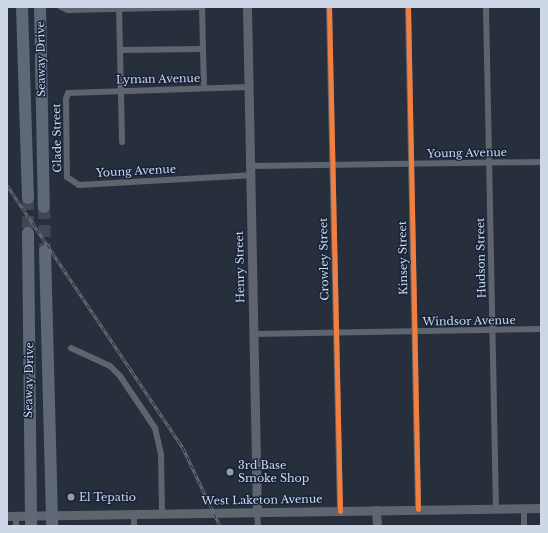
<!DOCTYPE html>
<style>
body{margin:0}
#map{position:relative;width:548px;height:533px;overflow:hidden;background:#272f3d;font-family:"Libre Baskerville",serif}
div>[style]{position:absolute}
.highway-tunnel>*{height:12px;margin-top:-6px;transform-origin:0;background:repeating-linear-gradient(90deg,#404856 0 12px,transparent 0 18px)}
.street>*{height:6px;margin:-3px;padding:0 3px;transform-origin:3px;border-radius:3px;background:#5e656e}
.secondary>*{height:9px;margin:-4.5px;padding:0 4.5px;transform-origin:4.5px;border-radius:4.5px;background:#5e656e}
.highway>*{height:12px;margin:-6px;padding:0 6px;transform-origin:6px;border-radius:6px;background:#5f6877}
.rail>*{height:3px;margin-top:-1.5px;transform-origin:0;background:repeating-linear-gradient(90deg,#16233a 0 4.5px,#666b75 0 9px);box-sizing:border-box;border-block:1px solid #666b75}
.cycleway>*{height:5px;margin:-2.5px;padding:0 2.5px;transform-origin:2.5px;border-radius:2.5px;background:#f27e40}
.dots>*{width:11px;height:11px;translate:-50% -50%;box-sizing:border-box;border:2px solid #16233a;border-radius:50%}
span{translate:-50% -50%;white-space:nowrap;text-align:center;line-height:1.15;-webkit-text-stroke:3px #16233a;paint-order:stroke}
.street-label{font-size:11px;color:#ced7e7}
.poi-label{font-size:11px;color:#ced7e7}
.left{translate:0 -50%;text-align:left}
.frame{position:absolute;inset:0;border:8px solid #ced7e7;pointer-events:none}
</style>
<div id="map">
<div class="highway-tunnel">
<div style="left:28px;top:198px;width:35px;rotate:90deg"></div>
<div style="left:44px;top:207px;width:44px;rotate:88.7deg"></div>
</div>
<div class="street">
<div style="left:61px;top:7px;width:8px;rotate:23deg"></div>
<div style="left:68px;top:10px;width:135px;rotate:-1.3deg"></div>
<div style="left:119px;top:7px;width:135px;rotate:88.7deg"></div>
<div style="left:202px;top:7px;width:81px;rotate:88.6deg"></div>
<div style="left:329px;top:7px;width:504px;rotate:88.75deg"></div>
<div style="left:408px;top:7px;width:502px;rotate:88.86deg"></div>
<div style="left:486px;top:7px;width:501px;rotate:88.86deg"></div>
<div style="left:120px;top:50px;width:83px;rotate:-0.7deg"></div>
<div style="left:248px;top:87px;width:180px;rotate:178.1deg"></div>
<div style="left:68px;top:93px;width:6px;rotate:108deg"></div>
<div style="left:66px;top:99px;width:78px;rotate:89.3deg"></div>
<div style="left:67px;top:177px;width:14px;rotate:34deg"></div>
<div style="left:79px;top:185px;width:171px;rotate:-3.3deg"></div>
<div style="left:249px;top:166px;width:292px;rotate:-0.8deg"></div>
<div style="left:254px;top:334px;width:287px;rotate:-1deg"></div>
<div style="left:71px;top:348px;width:43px;rotate:24.8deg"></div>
<div style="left:110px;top:366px;width:14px;rotate:45deg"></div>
<div style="left:120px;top:376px;width:63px;rotate:56.1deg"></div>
<div style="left:155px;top:428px;width:27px;rotate:77deg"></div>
<div style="left:161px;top:454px;width:60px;rotate:89deg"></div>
<div style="left:524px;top:508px;width:18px;rotate:90deg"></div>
<div style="left:257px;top:512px;width:14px;rotate:86deg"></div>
<div style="left:16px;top:516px;width:10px;rotate:90deg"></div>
<div style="left:134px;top:526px;width:11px;rotate:-90deg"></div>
</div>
<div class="secondary">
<div style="left:247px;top:7px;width:505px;rotate:88.87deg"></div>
<div style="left:376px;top:510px;width:16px;rotate:86deg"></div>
<div style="left:7px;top:516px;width:534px;rotate:-0.86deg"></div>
</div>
<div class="highway">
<div style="left:22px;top:7px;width:191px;rotate:88.2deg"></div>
<div style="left:40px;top:7px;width:200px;rotate:88.9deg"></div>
<div style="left:28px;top:233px;width:293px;rotate:89.4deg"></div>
<div style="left:45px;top:251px;width:275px;rotate:88.5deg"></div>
</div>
<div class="rail">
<div style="left:7px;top:185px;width:316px;rotate:56.2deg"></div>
<div style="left:183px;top:448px;width:86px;rotate:64.6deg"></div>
</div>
<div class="cycleway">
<div style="left:329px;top:7px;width:504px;rotate:88.75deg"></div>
<div style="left:408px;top:7px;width:502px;rotate:88.86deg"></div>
</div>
<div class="dots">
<div style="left:230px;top:472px;background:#949cac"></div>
<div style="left:71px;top:497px;background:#949cac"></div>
</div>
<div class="street-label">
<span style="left:41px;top:59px;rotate:-91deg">Seaway Drive</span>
<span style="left:158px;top:79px;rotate:-1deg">Lyman Avenue</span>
<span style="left:57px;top:138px;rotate:-91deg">Glade Street</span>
<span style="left:467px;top:153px;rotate:-1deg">Young Avenue</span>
<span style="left:136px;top:171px;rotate:-3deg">Young Avenue</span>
<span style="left:403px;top:258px;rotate:-91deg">Kinsey Street</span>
<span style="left:481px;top:258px;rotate:-91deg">Hudson Street</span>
<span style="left:324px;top:259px;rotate:-91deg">Crowley Street</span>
<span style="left:240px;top:267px;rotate:-91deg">Henry Street</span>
<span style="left:469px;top:321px;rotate:-1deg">Windsor Avenue</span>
<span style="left:29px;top:380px;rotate:-89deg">Seaway Drive</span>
<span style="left:262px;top:500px;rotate:-1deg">West Laketon Avenue</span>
</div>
<div class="poi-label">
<span class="left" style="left:238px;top:472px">3rd Base<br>Smoke Shop</span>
<span class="left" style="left:79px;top:497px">El Tepatio</span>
</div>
<div class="frame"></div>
</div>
